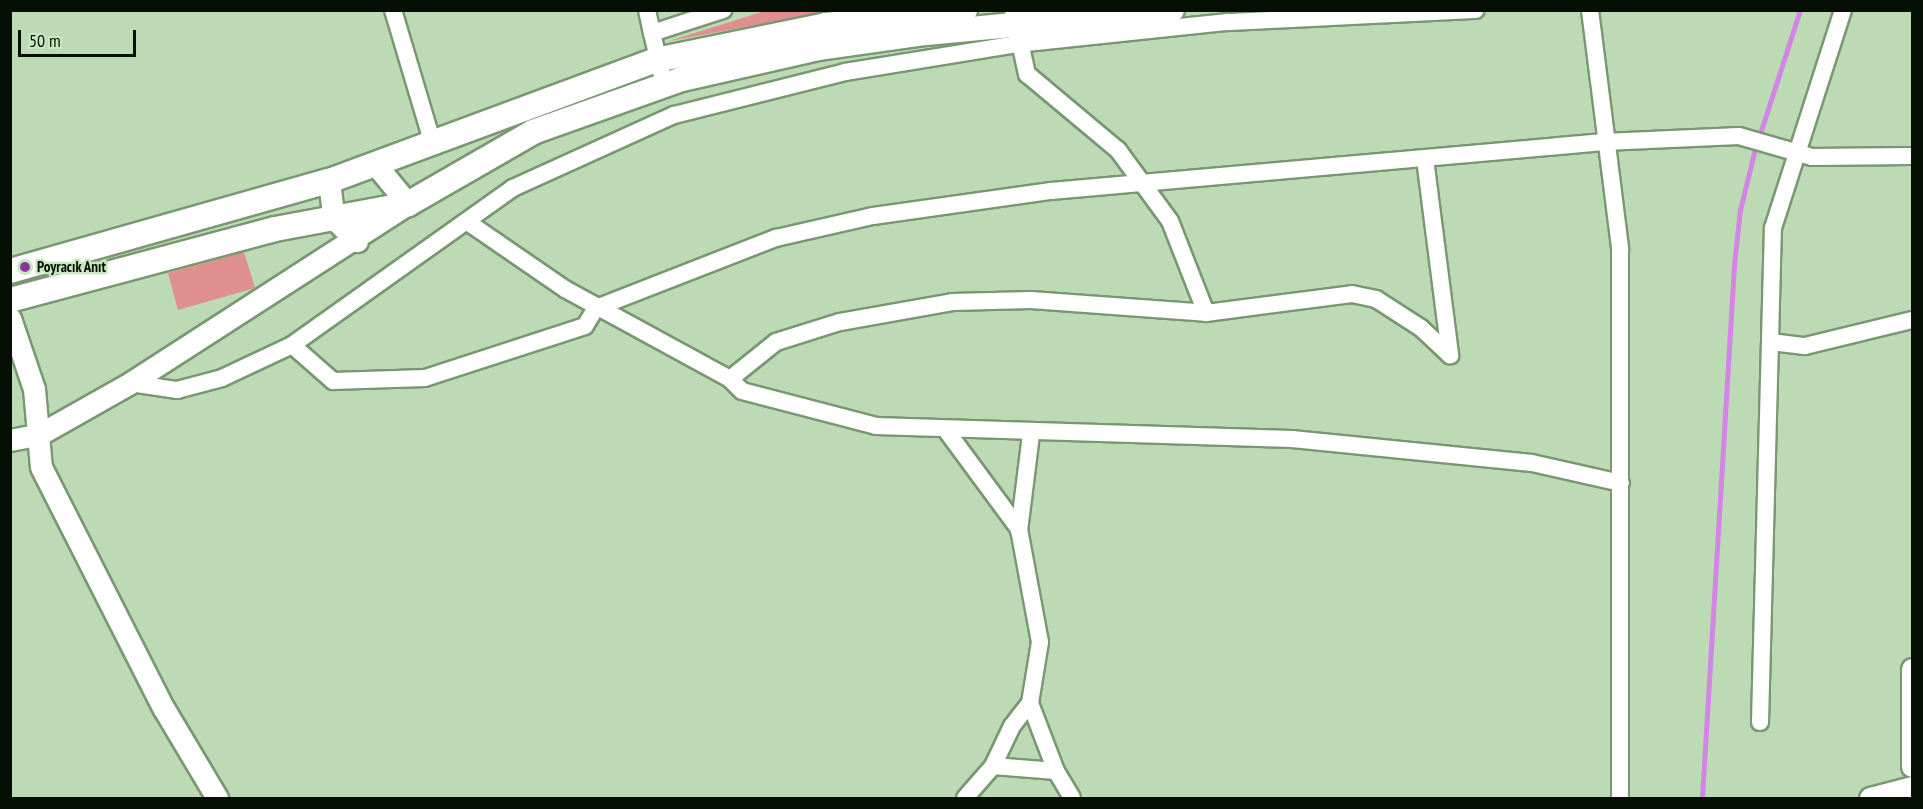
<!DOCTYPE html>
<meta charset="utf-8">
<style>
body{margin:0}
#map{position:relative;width:1923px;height:809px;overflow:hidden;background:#bcdbb5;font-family:"PT Sans Narrow",sans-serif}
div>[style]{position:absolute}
.green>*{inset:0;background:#de8f8e}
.stream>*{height:4.5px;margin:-2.25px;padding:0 2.25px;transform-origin:2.25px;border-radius:2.25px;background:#d285e4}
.roads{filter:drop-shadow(2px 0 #7a9773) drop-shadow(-2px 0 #7a9773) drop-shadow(0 2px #7a9773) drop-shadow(0 -2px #7a9773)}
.minor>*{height:16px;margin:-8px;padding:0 8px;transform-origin:8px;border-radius:8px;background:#fff}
.tertiary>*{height:21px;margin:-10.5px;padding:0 10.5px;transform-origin:10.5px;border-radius:10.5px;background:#fff}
.secondary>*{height:24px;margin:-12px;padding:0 12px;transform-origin:12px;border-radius:12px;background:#fff}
.dots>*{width:16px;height:16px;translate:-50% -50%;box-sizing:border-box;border:3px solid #c9e8c1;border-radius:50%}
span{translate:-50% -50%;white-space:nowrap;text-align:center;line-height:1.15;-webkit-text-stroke:4.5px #c9e8c1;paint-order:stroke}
.poi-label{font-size:15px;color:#050f04;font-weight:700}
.left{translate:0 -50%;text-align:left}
.frame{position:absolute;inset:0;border:12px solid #050f04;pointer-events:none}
.scale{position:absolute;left:18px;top:30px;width:118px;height:27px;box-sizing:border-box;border:3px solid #050f04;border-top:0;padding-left:8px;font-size:18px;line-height:21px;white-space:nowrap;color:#050f04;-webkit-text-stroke:4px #c9e8c1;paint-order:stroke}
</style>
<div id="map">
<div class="green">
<div style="clip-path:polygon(765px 11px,831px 11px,669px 41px)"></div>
<div style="clip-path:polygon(244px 252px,255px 288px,178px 310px,168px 273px)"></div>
</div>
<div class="stream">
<div style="left:1759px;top:137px;width:133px;rotate:-72.1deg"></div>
<div style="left:1702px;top:798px;width:534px;rotate:-86.56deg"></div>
<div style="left:1734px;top:265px;width:55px;rotate:-83.8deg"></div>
<div style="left:1740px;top:210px;width:67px;rotate:-76.2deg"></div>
</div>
<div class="roads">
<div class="minor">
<div style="left:393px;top:10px;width:137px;rotate:73.4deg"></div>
<div style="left:647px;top:10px;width:24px;rotate:78deg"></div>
<div style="left:1013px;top:10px;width:66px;rotate:77.7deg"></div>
<div style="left:1027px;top:74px;width:119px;rotate:39.9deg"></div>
<div style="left:1118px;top:150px;width:88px;rotate:53.8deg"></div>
<div style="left:1170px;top:221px;width:99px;rotate:68.6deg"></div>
<div style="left:1590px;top:10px;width:241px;rotate:82.8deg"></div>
<div style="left:1620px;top:249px;width:549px;rotate:90deg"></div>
<div style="left:664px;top:84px;width:52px;rotate:-103.2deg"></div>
<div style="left:652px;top:33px;width:75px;rotate:-17.9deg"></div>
<div style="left:1425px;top:159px;width:198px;rotate:82.7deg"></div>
<div style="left:469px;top:223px;width:116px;rotate:34.5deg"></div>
<div style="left:565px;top:289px;width:188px;rotate:28.6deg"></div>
<div style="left:730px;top:379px;width:17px;rotate:45deg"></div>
<div style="left:742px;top:391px;width:138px;rotate:14.6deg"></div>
<div style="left:876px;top:426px;width:416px;rotate:1.8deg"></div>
<div style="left:1292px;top:439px;width:241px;rotate:5.7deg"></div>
<div style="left:1532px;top:463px;width:91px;rotate:12.7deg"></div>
<div style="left:1771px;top:342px;width:34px;rotate:7deg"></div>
<div style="left:1805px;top:346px;width:110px;rotate:-13.7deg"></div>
<div style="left:292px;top:345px;width:55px;rotate:41.3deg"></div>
<div style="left:333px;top:381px;width:92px;rotate:-1.9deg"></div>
<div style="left:425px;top:378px;width:168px;rotate:-18deg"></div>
<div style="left:585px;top:326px;width:21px;rotate:-59deg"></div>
<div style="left:596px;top:308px;width:193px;rotate:-21.3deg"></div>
<div style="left:776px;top:238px;width:99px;rotate:-12.8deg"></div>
<div style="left:873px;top:216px;width:180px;rotate:-8deg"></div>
<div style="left:1051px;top:191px;width:555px;rotate:-5.06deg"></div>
<div style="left:1604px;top:142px;width:135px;rotate:-2.5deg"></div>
<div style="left:1739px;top:136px;width:76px;rotate:16deg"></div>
<div style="left:1812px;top:157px;width:100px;rotate:-0.6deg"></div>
<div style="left:730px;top:379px;width:59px;rotate:-38.8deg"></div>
<div style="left:776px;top:342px;width:67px;rotate:-17.4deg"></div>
<div style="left:840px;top:322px;width:114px;rotate:-10.1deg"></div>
<div style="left:952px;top:302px;width:79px;rotate:-1.5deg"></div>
<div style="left:1031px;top:300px;width:175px;rotate:4.2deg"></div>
<div style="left:1206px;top:313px;width:147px;rotate:-7.4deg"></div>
<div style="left:1352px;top:294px;width:25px;rotate:12deg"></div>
<div style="left:1376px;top:299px;width:54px;rotate:32.8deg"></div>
<div style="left:1421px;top:328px;width:40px;rotate:43deg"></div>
<div style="left:130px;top:383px;width:48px;rotate:8.5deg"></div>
<div style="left:177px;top:390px;width:47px;rotate:-14.9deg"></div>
<div style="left:222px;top:378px;width:77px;rotate:-25.2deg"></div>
<div style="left:292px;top:345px;width:271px;rotate:-35.4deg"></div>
<div style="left:513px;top:188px;width:177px;rotate:-24.4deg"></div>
<div style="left:674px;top:115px;width:176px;rotate:-14.1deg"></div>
<div style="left:845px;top:72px;width:174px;rotate:-9.2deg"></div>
<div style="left:1017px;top:44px;width:212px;rotate:-6deg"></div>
<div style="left:1228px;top:22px;width:248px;rotate:-2.8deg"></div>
<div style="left:946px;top:430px;width:123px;rotate:53.6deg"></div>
<div style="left:1019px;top:529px;width:115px;rotate:79.5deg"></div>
<div style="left:1040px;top:642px;width:62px;rotate:99.3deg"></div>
<div style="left:1030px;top:703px;width:29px;rotate:128deg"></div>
<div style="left:1012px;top:726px;width:44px;rotate:115.4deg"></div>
<div style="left:1019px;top:531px;width:97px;rotate:-82.9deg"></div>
<div style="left:1030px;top:703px;width:73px;rotate:69.1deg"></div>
<div style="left:1760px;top:722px;width:494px;rotate:-88.5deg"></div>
<div style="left:1773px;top:228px;width:229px;rotate:-72.2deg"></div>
<div style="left:965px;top:798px;width:43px;rotate:-48.8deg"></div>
<div style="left:993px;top:766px;width:63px;rotate:4.5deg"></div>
<div style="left:1056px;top:771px;width:31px;rotate:59deg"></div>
</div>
<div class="tertiary">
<div style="left:329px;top:181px;width:38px;rotate:83deg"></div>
<div style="left:334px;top:219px;width:32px;rotate:44deg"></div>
<div style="left:10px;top:318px;width:75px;rotate:71.3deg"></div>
<div style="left:34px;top:389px;width:78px;rotate:84.9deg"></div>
<div style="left:41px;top:467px;width:271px;rotate:63.1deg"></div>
<div style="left:164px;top:709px;width:104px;rotate:59.2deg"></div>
<div style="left:10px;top:440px;width:31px;rotate:-11deg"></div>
<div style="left:40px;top:434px;width:103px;rotate:-29.5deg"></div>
<div style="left:130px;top:383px;width:331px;rotate:-32.8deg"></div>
<div style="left:408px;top:204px;width:50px;rotate:-129.4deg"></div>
<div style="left:1912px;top:669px;width:97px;rotate:90deg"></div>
<div style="left:1870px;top:798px;width:43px;rotate:-14.7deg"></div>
</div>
<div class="secondary">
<div style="left:10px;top:271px;width:331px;rotate:-15.8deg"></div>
<div style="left:329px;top:181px;width:349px;rotate:-20.3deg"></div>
<div style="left:656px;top:60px;width:174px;rotate:-11.6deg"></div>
<div style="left:826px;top:25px;width:140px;rotate:-6.2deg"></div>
<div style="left:10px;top:300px;width:274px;rotate:-15deg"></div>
<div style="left:275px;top:229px;width:135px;rotate:-10.6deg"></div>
<div style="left:408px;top:204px;width:144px;rotate:-29.9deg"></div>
<div style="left:533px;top:132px;width:158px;rotate:-19.6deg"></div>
<div style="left:682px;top:79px;width:139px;rotate:-12.8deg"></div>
<div style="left:818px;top:48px;width:100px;rotate:-8deg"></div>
<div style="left:917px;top:34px;width:256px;rotate:-5.4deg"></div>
</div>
</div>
<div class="dots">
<div style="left:25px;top:267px;background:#8c33a0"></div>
</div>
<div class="poi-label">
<span class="left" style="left:37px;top:267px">Poyracık Anıt</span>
</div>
<div class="frame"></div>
<div class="scale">50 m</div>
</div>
